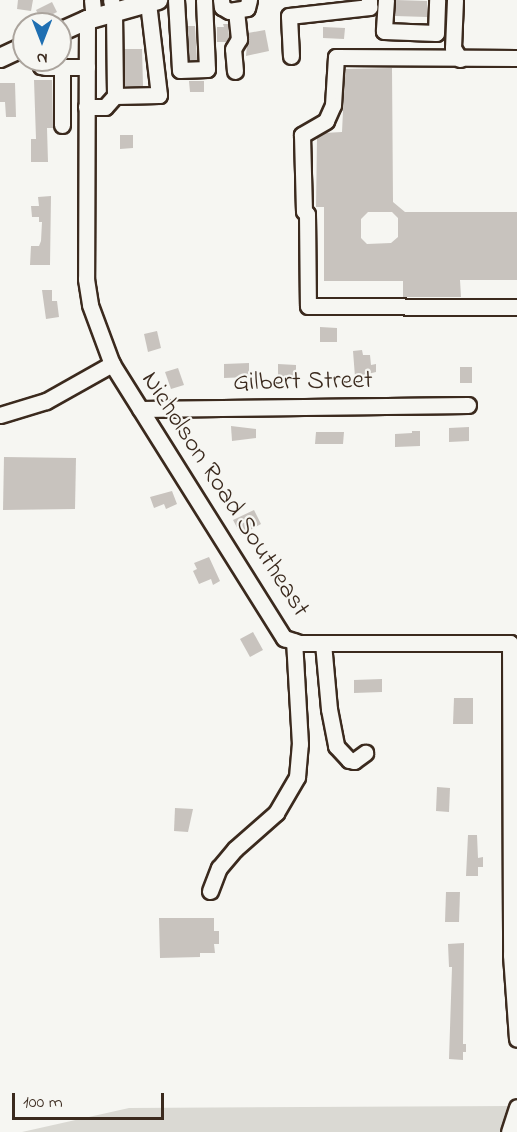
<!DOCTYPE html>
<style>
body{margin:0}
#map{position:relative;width:517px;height:1132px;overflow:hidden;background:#f6f6f2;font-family:"Indie Flower",sans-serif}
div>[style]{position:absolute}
.green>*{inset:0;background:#dad9d3}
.building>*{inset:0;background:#c8c3be}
.roads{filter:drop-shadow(2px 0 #3b2a1e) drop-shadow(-2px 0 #3b2a1e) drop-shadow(0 2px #3b2a1e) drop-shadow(0 -2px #3b2a1e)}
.minor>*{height:15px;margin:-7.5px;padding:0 7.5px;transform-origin:7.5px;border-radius:7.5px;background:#f6f6f2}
.major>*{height:18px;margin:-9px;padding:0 9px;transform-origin:9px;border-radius:9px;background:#f6f6f2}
span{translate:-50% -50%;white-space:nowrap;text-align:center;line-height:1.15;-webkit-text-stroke:4.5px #f6f6f2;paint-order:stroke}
.street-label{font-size:26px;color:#3b2a1e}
.north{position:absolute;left:12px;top:12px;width:60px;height:60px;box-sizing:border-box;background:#f6f6f2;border:2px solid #aba49d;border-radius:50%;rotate:180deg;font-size:16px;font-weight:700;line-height:24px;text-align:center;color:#3b2a1e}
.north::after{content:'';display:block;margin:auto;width:21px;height:27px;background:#1f6fb2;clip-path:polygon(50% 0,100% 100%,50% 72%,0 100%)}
.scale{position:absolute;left:12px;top:1093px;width:152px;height:27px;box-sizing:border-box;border:3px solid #3b2a1e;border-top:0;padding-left:8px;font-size:18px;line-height:21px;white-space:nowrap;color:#3b2a1e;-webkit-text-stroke:4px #f6f6f2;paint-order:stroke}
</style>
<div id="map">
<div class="green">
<div style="clip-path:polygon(517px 1106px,517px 1132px,22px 1132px,129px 1108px)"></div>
</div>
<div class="building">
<div style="clip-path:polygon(18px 0,33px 0,31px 11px,17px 9px)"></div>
<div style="clip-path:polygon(396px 0,427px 1px,427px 17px,395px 16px)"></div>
<div style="clip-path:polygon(52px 2px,57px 12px,41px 20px,36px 10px)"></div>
<div style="clip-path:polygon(223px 24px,228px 24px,229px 37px,226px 42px,217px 42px,217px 27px,224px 27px)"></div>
<div style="clip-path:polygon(187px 26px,195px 26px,197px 60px,189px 60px)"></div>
<div style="clip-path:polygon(323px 27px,345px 28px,344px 39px,323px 38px)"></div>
<div style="clip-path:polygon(265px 30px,269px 51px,246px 56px,248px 33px)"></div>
<div style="clip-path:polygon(124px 49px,142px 49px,143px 86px,125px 86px)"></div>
<div style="clip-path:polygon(evenodd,392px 68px,393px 202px,405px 212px,517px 212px,517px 280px,460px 280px,461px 297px,403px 297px,403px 281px,324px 281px,324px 207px,316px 207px,317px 138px,324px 133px,342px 132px,345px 69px,392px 68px,368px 212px,392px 212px,398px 218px,398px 237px,391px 243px,367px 244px,361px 238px,361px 219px,368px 212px)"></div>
<div style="clip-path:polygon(34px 80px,52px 80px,53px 128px,47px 128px,48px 162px,31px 162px,31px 139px,36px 139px)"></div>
<div style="clip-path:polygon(189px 81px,204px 81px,204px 92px,190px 92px)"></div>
<div style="clip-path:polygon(0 83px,15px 83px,16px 117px,6px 117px,5px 102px,0 102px)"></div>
<div style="clip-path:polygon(120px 135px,133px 135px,133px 148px,120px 149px)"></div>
<div style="clip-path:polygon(51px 196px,50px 265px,30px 265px,31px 246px,39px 246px,41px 241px,42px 222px,39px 222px,39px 217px,32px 217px,31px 206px,39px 206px,38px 197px)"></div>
<div style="clip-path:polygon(42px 290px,52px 290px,52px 301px,57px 301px,59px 317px,46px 319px)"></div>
<div style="clip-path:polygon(320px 327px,337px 328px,337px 342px,320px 342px)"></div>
<div style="clip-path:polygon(157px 331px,161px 348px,148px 352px,144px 334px)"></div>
<div style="clip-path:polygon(362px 350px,363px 355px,370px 355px,371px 365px,376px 364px,376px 372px,355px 377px,353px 351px)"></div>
<div style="clip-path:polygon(249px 363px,249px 377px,224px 378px,224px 364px)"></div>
<div style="clip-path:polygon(278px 364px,296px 365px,296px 379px,278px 379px)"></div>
<div style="clip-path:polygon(460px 367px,472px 367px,472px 383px,460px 383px)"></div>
<div style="clip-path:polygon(178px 368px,184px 385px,171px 389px,165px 372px)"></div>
<div style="clip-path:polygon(231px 426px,256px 429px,256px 438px,232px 441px)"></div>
<div style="clip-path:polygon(469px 427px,469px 441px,449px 442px,449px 428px)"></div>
<div style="clip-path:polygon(412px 431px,420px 431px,420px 446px,395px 447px,395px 434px,412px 433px)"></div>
<div style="clip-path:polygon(316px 432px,344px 432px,343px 444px,315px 444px)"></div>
<div style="clip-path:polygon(4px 457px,76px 458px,75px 509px,3px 510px)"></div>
<div style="clip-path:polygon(172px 491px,177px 504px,166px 509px,164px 504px,154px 508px,150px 497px)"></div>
<div style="clip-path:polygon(254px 510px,261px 524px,241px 535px,233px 520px)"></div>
<div style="clip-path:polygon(209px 557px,220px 581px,213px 585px,211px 579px,199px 584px,193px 571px,197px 569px,194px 563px)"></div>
<div style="clip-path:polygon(253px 632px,263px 650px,250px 657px,240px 639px)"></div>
<div style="clip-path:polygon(382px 679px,382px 692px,354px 693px,354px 680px)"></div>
<div style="clip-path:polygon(454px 698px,473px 698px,473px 724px,453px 724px)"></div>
<div style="clip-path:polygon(437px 787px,450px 788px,449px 812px,436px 811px)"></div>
<div style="clip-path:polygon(175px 808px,193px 809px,188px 832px,174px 831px)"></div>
<div style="clip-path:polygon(468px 835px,477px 835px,478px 858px,483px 857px,483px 867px,478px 867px,478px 876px,466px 876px)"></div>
<div style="clip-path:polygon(446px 892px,460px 892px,459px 922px,445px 922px)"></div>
<div style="clip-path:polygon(159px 918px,214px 918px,214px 931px,219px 931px,219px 944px,214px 944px,215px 953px,200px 953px,200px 957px,160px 958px)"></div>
<div style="clip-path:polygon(464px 943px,463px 1044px,466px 1044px,466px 1052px,463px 1052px,463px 1060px,449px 1059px,452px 967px,449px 967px,448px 944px)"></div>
</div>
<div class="roads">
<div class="minor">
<div style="left:92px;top:0;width:18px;rotate:84deg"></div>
<div style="left:111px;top:0;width:12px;rotate:76deg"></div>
<div style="left:114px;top:12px;width:84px;rotate:89.3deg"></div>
<div style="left:115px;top:96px;width:44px;rotate:-1.3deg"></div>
<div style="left:159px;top:95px;width:93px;rotate:-96.8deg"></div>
<div style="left:176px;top:0;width:70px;rotate:86.7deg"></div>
<div style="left:180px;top:70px;width:27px;rotate:-2deg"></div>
<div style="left:207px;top:69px;width:69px;rotate:-92.5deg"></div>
<div style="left:221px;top:0;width:7px;rotate:82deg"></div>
<div style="left:222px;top:7px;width:8px;rotate:30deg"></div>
<div style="left:229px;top:11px;width:18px;rotate:-9deg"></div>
<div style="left:247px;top:8px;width:8px;rotate:-76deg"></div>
<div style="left:386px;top:0;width:31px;rotate:94deg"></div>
<div style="left:384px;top:31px;width:52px;rotate:2.2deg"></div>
<div style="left:436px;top:33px;width:33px;rotate:-88deg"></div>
<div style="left:455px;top:0;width:48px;rotate:92.4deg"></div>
<div style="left:453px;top:48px;width:13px;rotate:58deg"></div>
<div style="left:87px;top:20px;width:259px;rotate:90.2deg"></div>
<div style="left:86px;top:279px;width:26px;rotate:81deg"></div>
<div style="left:90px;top:305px;width:63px;rotate:69.6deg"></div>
<div style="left:112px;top:364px;width:324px;rotate:57.9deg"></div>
<div style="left:284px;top:638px;width:16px;rotate:18deg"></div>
<div style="left:299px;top:643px;width:211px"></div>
<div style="left:510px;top:643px;width:312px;rotate:89.8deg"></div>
<div style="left:511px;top:955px;width:84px;rotate:85.9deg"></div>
<div style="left:291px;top:56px;width:40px;rotate:-92.9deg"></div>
<div style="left:289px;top:16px;width:81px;rotate:-6.4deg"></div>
<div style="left:369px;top:7px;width:7px;rotate:-90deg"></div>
<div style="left:517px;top:58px;width:181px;rotate:-179.7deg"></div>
<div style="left:336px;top:57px;width:48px;rotate:93.6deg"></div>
<div style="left:333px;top:105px;width:17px;rotate:114deg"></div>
<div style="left:326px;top:121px;width:28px;rotate:150deg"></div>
<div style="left:302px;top:135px;width:76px;rotate:88.5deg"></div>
<div style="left:304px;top:211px;width:4px;rotate:45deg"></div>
<div style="left:307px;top:214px;width:92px;rotate:89.4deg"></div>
<div style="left:308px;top:306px;width:209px;rotate:0.3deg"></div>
<div style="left:38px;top:60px;width:7px;rotate:63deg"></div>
<div style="left:41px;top:66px;width:5px;rotate:11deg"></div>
<div style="left:46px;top:67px;width:41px"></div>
<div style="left:62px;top:68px;width:57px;rotate:90deg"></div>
<div style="left:235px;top:71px;width:22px;rotate:-95deg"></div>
<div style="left:233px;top:49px;width:12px;rotate:-59deg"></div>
<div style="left:239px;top:39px;width:29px;rotate:-96deg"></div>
<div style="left:86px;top:107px;width:19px"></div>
<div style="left:105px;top:107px;width:15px;rotate:-48deg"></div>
<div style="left:140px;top:409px;width:328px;rotate:-0.7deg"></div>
<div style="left:0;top:415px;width:48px;rotate:-16.9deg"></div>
<div style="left:46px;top:401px;width:76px;rotate:-29.3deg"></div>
<div style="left:323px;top:643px;width:66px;rotate:84.8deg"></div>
<div style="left:329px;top:709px;width:38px;rotate:79deg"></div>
<div style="left:336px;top:746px;width:19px;rotate:47deg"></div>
<div style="left:349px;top:760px;width:5px;rotate:11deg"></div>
<div style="left:354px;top:761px;width:14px;rotate:-36deg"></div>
<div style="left:210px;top:891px;width:25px;rotate:-69deg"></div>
<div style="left:219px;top:868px;width:25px;rotate:-50deg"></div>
<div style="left:235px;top:849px;width:55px;rotate:-41.3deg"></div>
<div style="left:276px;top:813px;width:42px;rotate:-59.7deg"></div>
<div style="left:297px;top:777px;width:33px;rotate:-85deg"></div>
<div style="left:300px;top:744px;width:103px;rotate:-93.3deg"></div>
<div style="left:509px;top:1132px;width:26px;rotate:-72deg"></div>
</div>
<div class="major">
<div style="left:60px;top:32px;width:30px;rotate:-24deg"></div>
<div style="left:87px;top:20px;width:74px;rotate:-15.7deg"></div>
<div style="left:0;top:58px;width:26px;rotate:-25deg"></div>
</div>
</div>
<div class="street-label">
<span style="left:303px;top:383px;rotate:-1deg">Gilbert Street</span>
<span style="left:224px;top:495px;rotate:57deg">Nicholson Road Southeast</span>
</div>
<div class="north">N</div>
<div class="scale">100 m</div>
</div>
